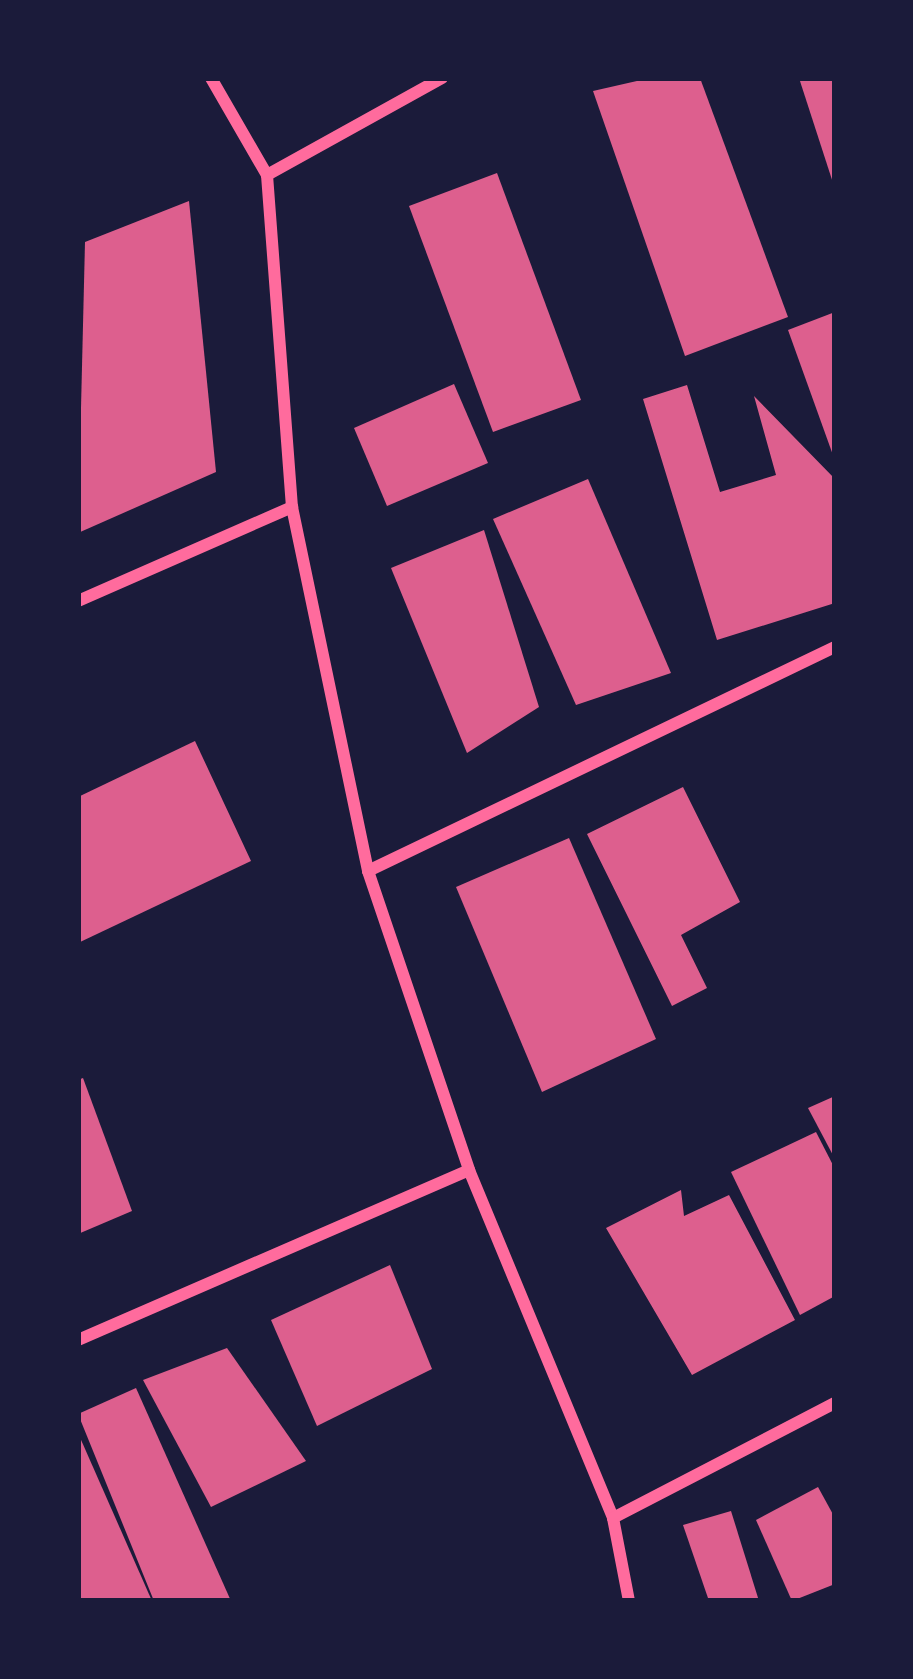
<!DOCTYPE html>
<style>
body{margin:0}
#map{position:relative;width:913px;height:1679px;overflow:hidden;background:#1b1b3a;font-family:"Open Sans",sans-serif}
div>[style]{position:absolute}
.building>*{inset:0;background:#dd5f8e}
.minor>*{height:12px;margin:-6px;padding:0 6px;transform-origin:6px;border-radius:6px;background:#ff6b9d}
span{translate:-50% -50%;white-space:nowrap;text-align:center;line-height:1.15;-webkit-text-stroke:12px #1b1b3a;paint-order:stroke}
.frame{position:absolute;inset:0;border:81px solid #1b1b3a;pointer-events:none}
</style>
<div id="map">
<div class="building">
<div style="clip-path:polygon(650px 78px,700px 78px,788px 317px,685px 356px,593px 91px)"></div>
<div style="clip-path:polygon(799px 78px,835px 78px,835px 186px,834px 186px)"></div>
<div style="clip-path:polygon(497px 173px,581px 400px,493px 432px,409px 206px)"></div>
<div style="clip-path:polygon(189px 201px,216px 472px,78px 533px,85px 242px)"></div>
<div style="clip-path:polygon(835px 312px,835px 458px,834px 458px,788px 330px)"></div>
<div style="clip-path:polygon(454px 384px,488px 463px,387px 506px,354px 428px)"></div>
<div style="clip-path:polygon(687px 385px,720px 492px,776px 475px,754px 396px,835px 479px,835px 603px,717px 640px,643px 399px)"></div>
<div style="clip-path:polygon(588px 479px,671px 673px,576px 705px,493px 519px)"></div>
<div style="clip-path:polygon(484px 530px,539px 707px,467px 753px,391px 568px)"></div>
<div style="clip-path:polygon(195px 741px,251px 861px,78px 943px,78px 797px)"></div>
<div style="clip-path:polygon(683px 787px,740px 902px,681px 935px,707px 988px,672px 1006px,587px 834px)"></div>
<div style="clip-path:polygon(569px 838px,656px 1039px,542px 1092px,456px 887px)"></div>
<div style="clip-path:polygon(83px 1078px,132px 1211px,78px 1234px,78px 1080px)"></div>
<div style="clip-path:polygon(835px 1096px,835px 1159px,808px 1108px)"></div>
<div style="clip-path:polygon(816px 1132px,835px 1169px,835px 1296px,800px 1315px,731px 1172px)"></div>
<div style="clip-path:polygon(681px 1190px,684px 1216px,729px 1195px,795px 1320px,692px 1375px,606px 1228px)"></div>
<div style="clip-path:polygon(390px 1265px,432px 1369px,317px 1426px,271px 1320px)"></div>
<div style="clip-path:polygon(227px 1348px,306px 1461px,211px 1507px,143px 1380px)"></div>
<div style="clip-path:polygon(136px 1388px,231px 1601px,154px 1601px,78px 1414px)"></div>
<div style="clip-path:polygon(78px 1433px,152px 1601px,78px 1601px)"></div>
<div style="clip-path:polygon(818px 1487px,835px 1518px,835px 1584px,792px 1601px,756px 1520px)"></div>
<div style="clip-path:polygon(731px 1511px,759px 1601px,709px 1601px,683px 1525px)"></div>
</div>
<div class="minor">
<div style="left:211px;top:78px;width:112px;rotate:60deg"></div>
<div style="left:267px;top:175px;width:333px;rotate:85.7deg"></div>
<div style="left:292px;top:507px;width:372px;rotate:78.2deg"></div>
<div style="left:368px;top:871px;width:316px;rotate:71.3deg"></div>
<div style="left:469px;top:1170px;width:377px;rotate:67.5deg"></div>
<div style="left:613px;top:1518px;width:85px;rotate:79.1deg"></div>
<div style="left:267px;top:175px;width:200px;rotate:-29deg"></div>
<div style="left:78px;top:601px;width:234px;rotate:-23.7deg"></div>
<div style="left:368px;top:871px;width:518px;rotate:-25.63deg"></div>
<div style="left:78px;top:1340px;width:426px;rotate:-23.5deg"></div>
<div style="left:613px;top:1518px;width:250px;rotate:-27.4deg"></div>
</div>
<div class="frame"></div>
</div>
